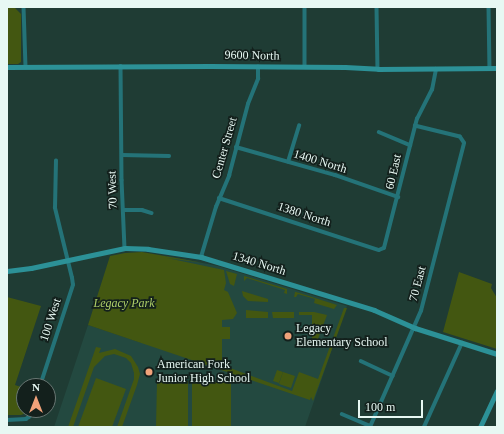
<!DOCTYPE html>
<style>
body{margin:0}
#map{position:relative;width:504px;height:434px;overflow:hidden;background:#1f3c34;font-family:"Times New Roman",serif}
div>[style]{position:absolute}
.built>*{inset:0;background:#234940}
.green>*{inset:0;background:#435711}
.street>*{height:3.5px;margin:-1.75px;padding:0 1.75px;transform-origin:1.75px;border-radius:1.75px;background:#247378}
.secondary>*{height:5px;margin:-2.5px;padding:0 2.5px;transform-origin:2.5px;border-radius:2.5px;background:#2c9197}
.dots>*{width:11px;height:11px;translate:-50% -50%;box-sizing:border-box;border:2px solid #13201c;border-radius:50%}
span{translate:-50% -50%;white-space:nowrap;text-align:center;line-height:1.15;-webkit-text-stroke:3.5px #13201c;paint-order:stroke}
.street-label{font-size:12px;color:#e7f8f3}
.park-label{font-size:12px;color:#aecf68;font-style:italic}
.poi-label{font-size:12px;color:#e7f8f3}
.left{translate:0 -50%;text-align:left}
.frame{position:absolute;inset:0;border:8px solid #e7f8f3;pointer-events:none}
.north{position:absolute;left:16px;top:378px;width:40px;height:40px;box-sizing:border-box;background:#13201c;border:1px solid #687672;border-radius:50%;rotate:0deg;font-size:11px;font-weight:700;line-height:16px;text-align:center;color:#e7f8f3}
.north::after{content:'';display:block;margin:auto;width:14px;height:18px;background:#f0a27a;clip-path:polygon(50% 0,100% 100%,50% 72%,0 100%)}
.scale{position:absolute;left:358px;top:400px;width:65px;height:18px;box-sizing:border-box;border:2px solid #e7f8f3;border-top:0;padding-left:5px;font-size:12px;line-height:14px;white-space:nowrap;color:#e7f8f3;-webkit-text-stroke:3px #13201c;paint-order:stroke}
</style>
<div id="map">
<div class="built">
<div style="clip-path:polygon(167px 256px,218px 266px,347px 306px,305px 427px,54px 427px,88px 325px,142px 343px)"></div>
</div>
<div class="green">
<div style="clip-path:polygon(7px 7px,14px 7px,21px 14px,21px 62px,18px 64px,7px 64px)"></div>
<div style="clip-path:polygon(142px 252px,204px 263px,167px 258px,224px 270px,226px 283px,224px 290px,228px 292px,237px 313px,233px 319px,222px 320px,222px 327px,230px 327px,230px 339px,222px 339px,222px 361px,219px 362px,222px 362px,222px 365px,292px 391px,299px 372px,318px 379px,344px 308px,347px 308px,313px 401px,311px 397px,310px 400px,88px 325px,110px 256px,125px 253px)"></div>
<div style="clip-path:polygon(226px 271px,237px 274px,234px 286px,230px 284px)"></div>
<div style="clip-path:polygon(459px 272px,492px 284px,491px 288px,497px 298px,497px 349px,443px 332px)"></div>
<div style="clip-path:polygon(244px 276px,287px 289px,287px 294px,284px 293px,285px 290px,247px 278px,244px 281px)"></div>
<div style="clip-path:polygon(242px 291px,268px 299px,268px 302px,248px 301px,243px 296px)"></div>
<div style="clip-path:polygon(295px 292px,296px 292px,337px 305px,334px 309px,314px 303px,315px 299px,298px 294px,296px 297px,294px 297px)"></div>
<div style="clip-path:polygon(7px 297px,41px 306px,15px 385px,24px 388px,24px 410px,27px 410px,26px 413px,21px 415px,7px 415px)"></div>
<div style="clip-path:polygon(246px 310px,268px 312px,268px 318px,246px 318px)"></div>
<div style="clip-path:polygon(272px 312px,294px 312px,294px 318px,273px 318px)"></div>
<div style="clip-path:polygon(299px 312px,314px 312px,327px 315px,318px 339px,312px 339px,312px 315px,299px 315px)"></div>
<div style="clip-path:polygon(96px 347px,101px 348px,99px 353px,115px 349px,131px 356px,138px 367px,140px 374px,137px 385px,122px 427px,117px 427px,134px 379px,134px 373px,131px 363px,126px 358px,114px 354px,105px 356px,94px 367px,73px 427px,68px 427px)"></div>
<div style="clip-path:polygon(277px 370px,283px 372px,279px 383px,273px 381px)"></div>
<div style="clip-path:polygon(283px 372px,295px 376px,291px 388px,279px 384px)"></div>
<div style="clip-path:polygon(96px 378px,126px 389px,112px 427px,78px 427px)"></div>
<div style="clip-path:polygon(157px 381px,188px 381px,188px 427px,156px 427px)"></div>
<div style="clip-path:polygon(192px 382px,231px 382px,231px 427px,192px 427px)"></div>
</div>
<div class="street">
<div style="left:24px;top:7px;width:59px;rotate:88.1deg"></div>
<div style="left:305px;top:7px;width:59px;rotate:90deg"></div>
<div style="left:377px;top:7px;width:62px;rotate:89.1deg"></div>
<div style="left:489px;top:7px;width:61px;rotate:89.1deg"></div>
<div style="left:121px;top:66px;width:114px;rotate:89.5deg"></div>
<div style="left:122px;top:180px;width:68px;rotate:87.5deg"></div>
<div style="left:379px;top:132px;width:34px;rotate:23deg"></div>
<div style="left:236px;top:147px;width:103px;rotate:15.8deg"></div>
<div style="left:335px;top:175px;width:67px;rotate:19.2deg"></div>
<div style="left:122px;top:155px;width:47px;rotate:1.2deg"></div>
<div style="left:288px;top:162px;width:38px;rotate:-73deg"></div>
<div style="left:219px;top:198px;width:168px;rotate:18deg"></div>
<div style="left:379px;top:250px;width:5px;rotate:-22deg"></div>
<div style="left:384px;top:248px;width:133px;rotate:-75.7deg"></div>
<div style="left:417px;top:119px;width:33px;rotate:-63deg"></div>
<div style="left:432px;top:90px;width:21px;rotate:-79deg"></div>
<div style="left:123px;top:210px;width:19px"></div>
<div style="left:142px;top:210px;width:10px;rotate:17deg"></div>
<div style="left:201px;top:257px;width:52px;rotate:-73.3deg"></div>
<div style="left:216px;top:207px;width:34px;rotate:-67deg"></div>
<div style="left:229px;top:176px;width:74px;rotate:-75.2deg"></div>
<div style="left:248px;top:104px;width:27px;rotate:-68deg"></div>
<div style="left:258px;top:79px;width:12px;rotate:-90deg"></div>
<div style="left:361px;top:361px;width:35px;rotate:25deg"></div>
<div style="left:40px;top:386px;width:106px;rotate:-71.9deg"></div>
<div style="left:73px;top:285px;width:7px;rotate:-98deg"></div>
<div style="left:72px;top:278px;width:72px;rotate:-103.7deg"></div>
<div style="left:55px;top:208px;width:47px;rotate:-88.8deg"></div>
<div style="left:342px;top:414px;width:30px;rotate:23deg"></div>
<div style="left:7px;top:420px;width:19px;rotate:-3deg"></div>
<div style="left:26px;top:419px;width:4px;rotate:-34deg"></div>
<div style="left:29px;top:417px;width:8px;rotate:-67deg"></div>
<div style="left:370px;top:427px;width:127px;rotate:-66.3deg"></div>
<div style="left:421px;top:311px;width:173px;rotate:-75.6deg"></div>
<div style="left:464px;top:143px;width:7px;rotate:-124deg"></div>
<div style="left:460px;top:137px;width:46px;rotate:-166.3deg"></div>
<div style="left:424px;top:427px;width:92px;rotate:-65.7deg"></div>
</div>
<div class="secondary">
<div style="left:7px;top:67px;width:203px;rotate:-0.3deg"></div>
<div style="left:210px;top:66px;width:135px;rotate:0.4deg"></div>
<div style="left:345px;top:67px;width:33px;rotate:3deg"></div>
<div style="left:378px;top:69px;width:119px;rotate:-0.5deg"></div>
<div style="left:7px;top:271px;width:24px;rotate:-7deg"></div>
<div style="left:31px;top:268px;width:96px;rotate:-12deg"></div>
<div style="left:125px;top:248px;width:23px;rotate:2deg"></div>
<div style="left:148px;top:249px;width:54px;rotate:8.6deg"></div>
<div style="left:201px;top:257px;width:181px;rotate:17deg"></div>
<div style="left:374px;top:310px;width:45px;rotate:23.7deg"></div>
<div style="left:415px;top:328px;width:86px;rotate:17.6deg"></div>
<div style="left:480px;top:427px;width:40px;rotate:-65deg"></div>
</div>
<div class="dots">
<div style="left:288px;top:336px;background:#f0a27a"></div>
<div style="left:149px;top:372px;background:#f0a27a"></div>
</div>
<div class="street-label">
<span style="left:252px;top:56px;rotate:1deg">9600 North</span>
<span style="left:225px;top:148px;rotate:-74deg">Center Street</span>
<span style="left:320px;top:162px;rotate:17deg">1400 North</span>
<span style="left:394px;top:172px;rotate:-77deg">60 East</span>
<span style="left:113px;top:190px;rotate:-92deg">70 West</span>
<span style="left:304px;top:215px;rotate:18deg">1380 North</span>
<span style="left:259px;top:264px;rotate:17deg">1340 North</span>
<span style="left:418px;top:284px;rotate:-75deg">70 East</span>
<span style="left:51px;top:320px;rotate:-72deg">100 West</span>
</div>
<div class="park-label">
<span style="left:124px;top:304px">Legacy Park</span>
</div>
<div class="poi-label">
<span class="left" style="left:296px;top:336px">Legacy<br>Elementary School</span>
<span class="left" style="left:157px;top:372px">American Fork<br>Junior High School</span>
</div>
<div class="frame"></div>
<div class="north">N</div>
<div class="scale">100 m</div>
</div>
